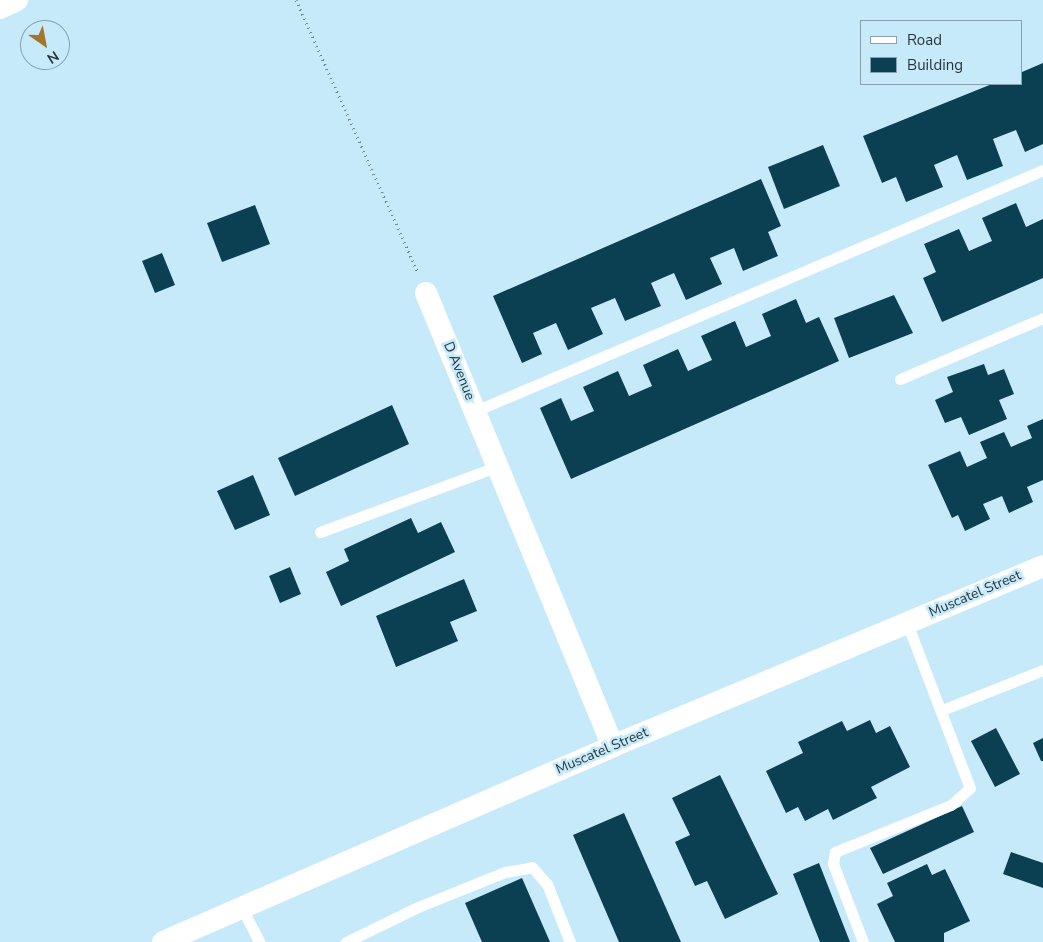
<!DOCTYPE html>
<style>
body{margin:0}
#map{position:relative;width:1043px;height:942px;overflow:hidden;background:#c7eafa;font-family:"Nunito Sans",sans-serif}
div>[style]{position:absolute}
.building>*{inset:0;background:#0b4053}
.path>*{height:3px;margin-top:-1.5px;transform-origin:0;background:repeating-linear-gradient(90deg,#718993 0 1px,transparent 0 5px)}
.lane>*{height:11px;margin:-5.5px;padding:0 5.5px;transform-origin:5.5px;border-radius:5.5px;background:#fff}
.street>*{height:22px;margin:-11px;padding:0 11px;transform-origin:11px;border-radius:11px;background:#fff}
span{translate:-50% -50%;white-space:nowrap;text-align:center;line-height:1.15;-webkit-text-stroke:5px #c7eafa;paint-order:stroke}
.street-label{font-size:14px;color:#27353b}
.legend{position:absolute;left:860px;top:20px;width:162px;height:65px;box-sizing:border-box;background:#c7eafa;border:1px solid #87a2ae;margin:0;padding:6px 9px;list-style:none;font-size:15px;color:#27353b}
.legend li{display:flex;align-items:center;gap:10px;height:25px}
.legend b{width:25px;border:1px solid #87a2ae}
.north{position:absolute;left:20px;top:20px;width:50px;height:50px;box-sizing:border-box;background:#c7eafa;border:1px solid #87a2ae;border-radius:50%;rotate:147deg;font-size:14px;font-weight:700;line-height:20px;text-align:center;color:#27353b}
.north::after{content:'';display:block;margin:auto;width:18px;height:22px;background:#a47629;clip-path:polygon(50% 0,100% 100%,50% 72%,0 100%)}
</style>
<div id="map">
<div class="building">
<div style="clip-path:polygon(1043px 63px,1043px 144px,1025px 152px,1016px 130px,993px 139px,1003px 166px,967px 180px,957px 155px,934px 165px,943px 187px,906px 202px,896px 177px,882px 183px,863px 136px,992px 84px,1022px 84px,1022px 72px)"></div>
<div style="clip-path:polygon(823px 145px,840px 186px,784px 209px,768px 167px)"></div>
<div style="clip-path:polygon(761px 179px,781px 226px,768px 232px,778px 256px,743px 271px,734px 248px,710px 258px,722px 284px,686px 300px,674px 273px,651px 283px,661px 306px,625px 321px,615px 298px,591px 308px,603px 334px,568px 350px,556px 323px,533px 333px,542px 354px,522px 363px,493px 296px)"></div>
<div style="clip-path:polygon(1016px 203px,1026px 227px,1043px 219px,1043px 278px,942px 322px,923px 278px,936px 272px,924px 244px,959px 229px,969px 251px,992px 241px,982px 218px)"></div>
<div style="clip-path:polygon(255px 205px,270px 244px,222px 262px,207px 223px)"></div>
<div style="clip-path:polygon(162px 253px,175px 285px,155px 293px,142px 261px)"></div>
<div style="clip-path:polygon(894px 295px,913px 333px,849px 358px,834px 318px)"></div>
<div style="clip-path:polygon(796px 299px,806px 323px,819px 317px,839px 361px,571px 479px,540px 408px,561px 398px,571px 421px,594px 411px,583px 387px,618px 371px,629px 396px,652px 386px,643px 365px,678px 349px,688px 371px,712px 360px,701px 336px,735px 321px,746px 347px,771px 336px,762px 314px)"></div>
<div style="clip-path:polygon(984px 364px,988px 375px,1004px 369px,1014px 394px,999px 400px,1007px 419px,969px 435px,961px 417px,945px 423px,935px 400px,953px 392px,947px 377px)"></div>
<div style="clip-path:polygon(392px 405px,409px 444px,295px 496px,278px 458px)"></div>
<div style="clip-path:polygon(1043px 419px,1043px 480px,1027px 487px,1033px 502px,1009px 513px,1002px 496px,983px 504px,990px 519px,965px 531px,958px 515px,952px 518px,928px 465px,960px 451px,967px 467px,987px 458px,980px 442px,1004px 432px,1011px 447px,1032px 438px,1027px 426px)"></div>
<div style="clip-path:polygon(253px 475px,270px 515px,235px 530px,217px 491px)"></div>
<div style="clip-path:polygon(411px 518px,418px 533px,441px 522px,455px 552px,341px 606px,326px 572px,349px 561px,344px 549px)"></div>
<div style="clip-path:polygon(290px 567px,301px 594px,280px 603px,269px 576px)"></div>
<div style="clip-path:polygon(464px 579px,477px 611px,450px 622px,458px 641px,396px 667px,376px 616px)"></div>
<div style="clip-path:polygon(870px 720px,876px 733px,890px 726px,910px 767px,871px 787px,877px 798px,833px 820px,828px 809px,805px 821px,798px 807px,786px 813px,766px 771px,803px 753px,798px 742px,842px 721px,847px 731px)"></div>
<div style="clip-path:polygon(996px 728px,1020px 774px,995px 787px,971px 741px)"></div>
<div style="clip-path:polygon(1043px 738px,1043px 761px,1041px 761px,1033px 743px)"></div>
<div style="clip-path:polygon(720px 775px,778px 894px,725px 919px,707px 881px,695px 886px,675px 842px,690px 835px,672px 798px)"></div>
<div style="clip-path:polygon(962px 806px,974px 832px,883px 874px,870px 848px)"></div>
<div style="clip-path:polygon(624px 813px,681px 942px,619px 942px,573px 835px)"></div>
<div style="clip-path:polygon(1011px 852px,1043px 863px,1043px 888px,1003px 874px)"></div>
<div style="clip-path:polygon(819px 863px,850px 942px,820px 942px,793px 874px)"></div>
<div style="clip-path:polygon(927px 864px,932px 875px,945px 869px,970px 921px,944px 933px,944px 942px,895px 942px,877px 904px,893px 896px,887px 883px)"></div>
<div style="clip-path:polygon(522px 878px,550px 942px,482px 942px,465px 903px)"></div>
</div>
<div class="path">
<div style="left:296px;top:0;width:297px;rotate:65.9deg"></div>
</div>
<div class="lane">
<div style="left:900px;top:379px;width:155px;rotate:-23.1deg"></div>
<div style="left:475px;top:411px;width:617px;rotate:-22.99deg"></div>
<div style="left:320px;top:532px;width:190px;rotate:-20.3deg"></div>
<div style="left:942px;top:710px;width:109px;rotate:-21.6deg"></div>
<div style="left:242px;top:908px;width:38px;rotate:63deg"></div>
<div style="left:346px;top:942px;width:80px;rotate:-25.9deg"></div>
<div style="left:418px;top:907px;width:94px;rotate:-21.9deg"></div>
<div style="left:505px;top:872px;width:27px;rotate:-10deg"></div>
<div style="left:532px;top:867px;width:23px;rotate:49deg"></div>
<div style="left:547px;top:884px;width:62px;rotate:68.4deg"></div>
<div style="left:863px;top:942px;width:84px;rotate:-111deg"></div>
<div style="left:833px;top:864px;width:12px;rotate:-81deg"></div>
<div style="left:835px;top:852px;width:125px;rotate:-22.1deg"></div>
<div style="left:951px;top:805px;width:25px;rotate:-42deg"></div>
<div style="left:970px;top:788px;width:177px;rotate:-110.9deg"></div>
</div>
<div class="street">
<div style="left:0;top:8px;width:19px;rotate:-25deg"></div>
<div style="left:426px;top:293px;width:490px;rotate:67.6deg"></div>
<div style="left:163px;top:942px;width:491px;rotate:-23.5deg"></div>
<div style="left:613px;top:746px;width:466px;rotate:-22.7deg"></div>
</div>
<div class="street-label">
<span style="left:459px;top:371px;rotate:68deg">D Avenue</span>
<span style="left:975px;top:594px;rotate:-23deg">Muscatel Street</span>
<span style="left:602px;top:751px;rotate:-23deg">Muscatel Street</span>
</div>
<ul class="legend">
<li><b style="height:6px;background:#fff"></b>Road</li>
<li><b style="height:14px;background:#0b4053"></b>Building</li>
</ul>
<div class="north">N</div>
</div>
